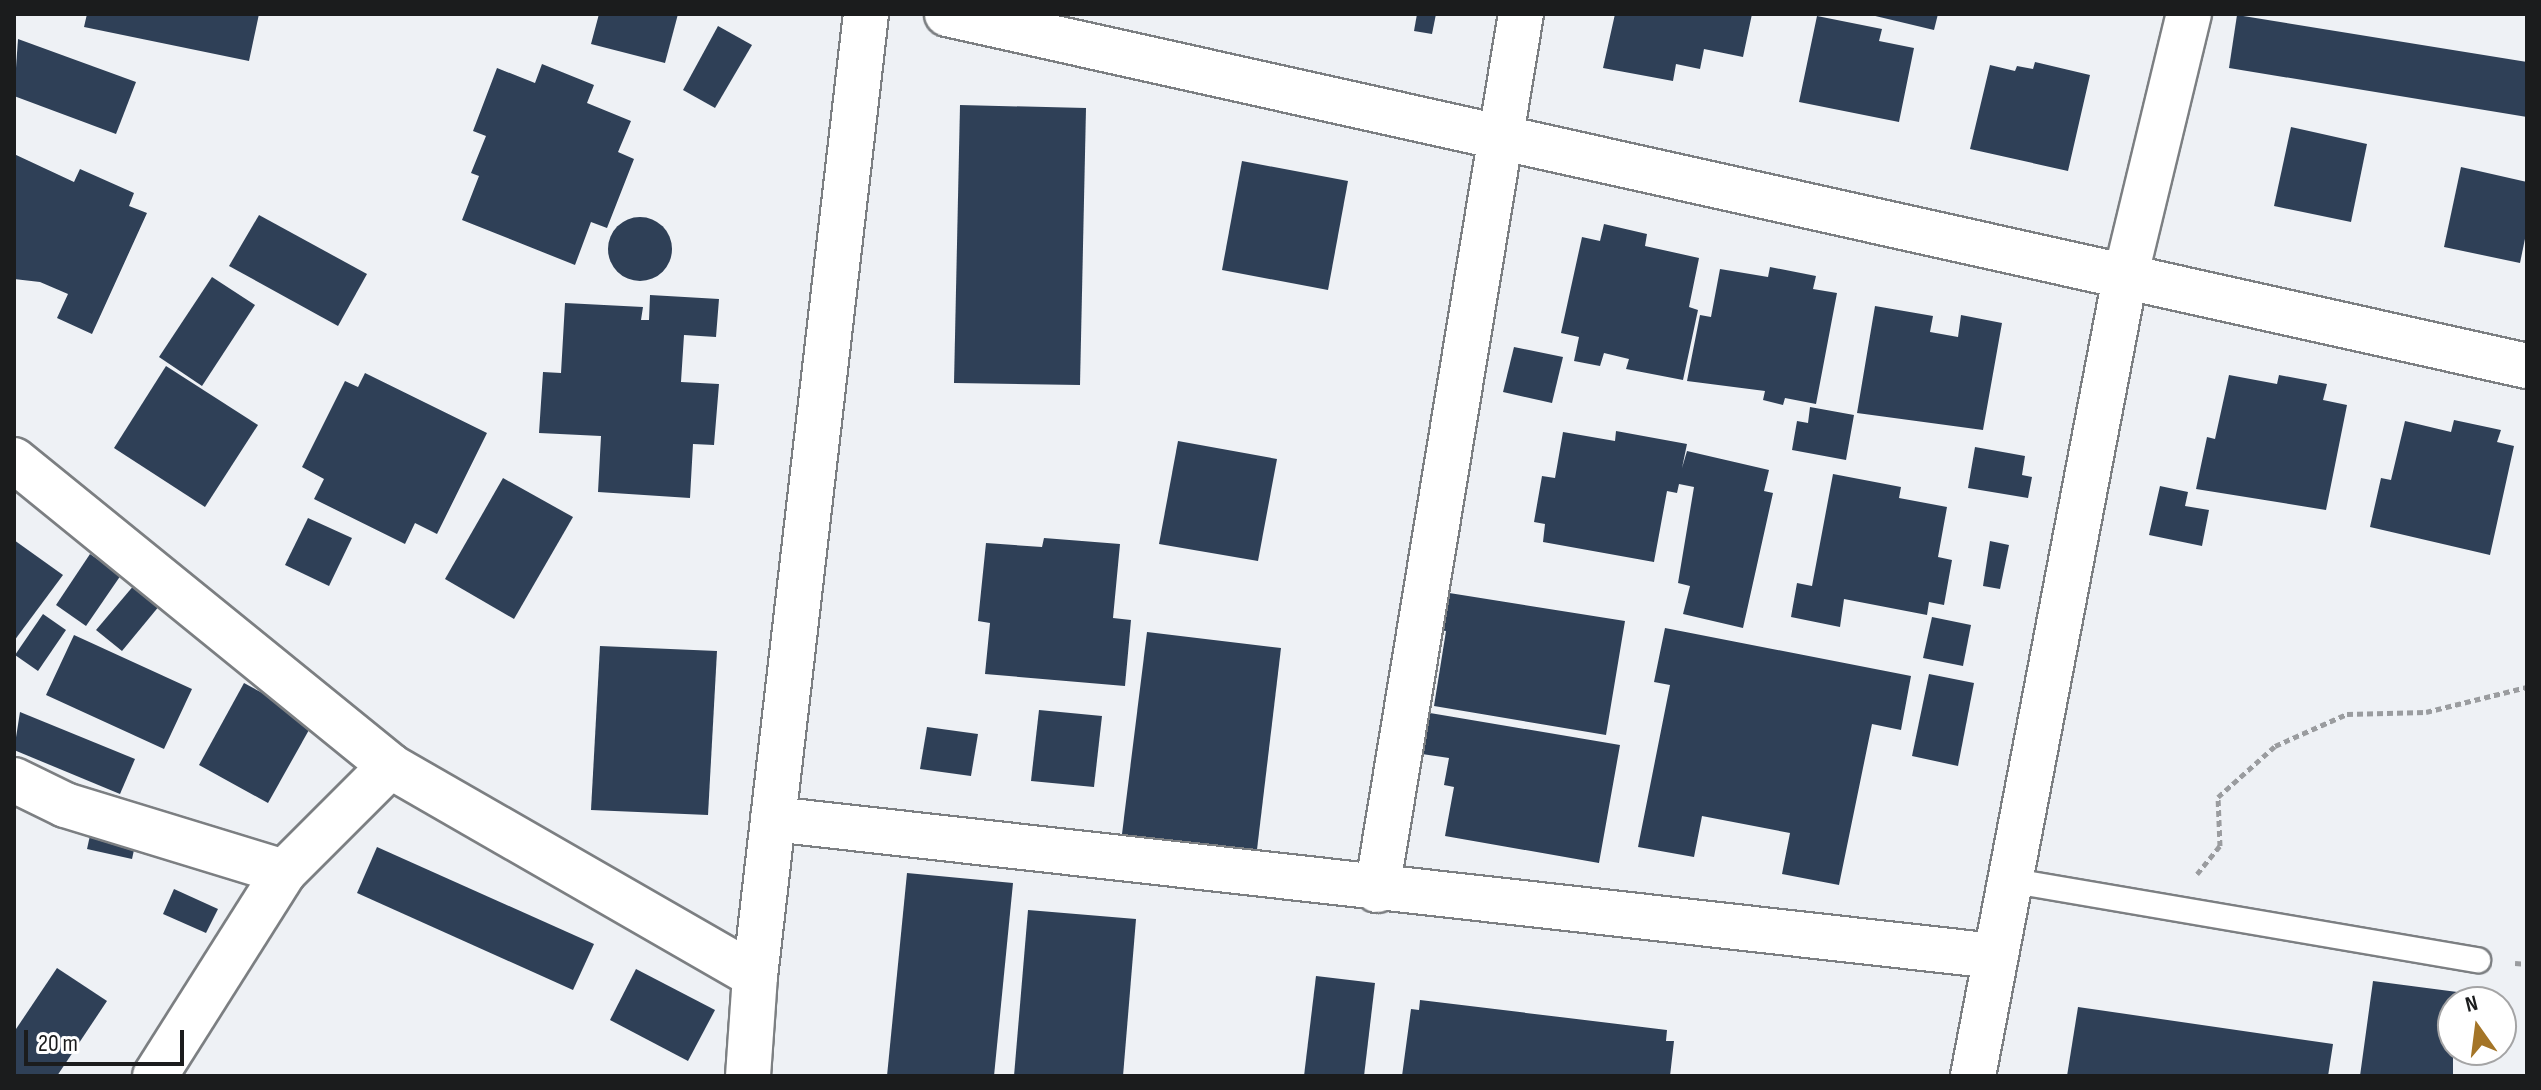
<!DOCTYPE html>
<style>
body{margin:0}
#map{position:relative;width:2541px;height:1090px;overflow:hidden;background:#eef1f5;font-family:"Sofia Sans Condensed",sans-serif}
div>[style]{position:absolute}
.building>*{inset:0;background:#2f4057}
.round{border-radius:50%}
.path>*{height:5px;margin-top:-2.5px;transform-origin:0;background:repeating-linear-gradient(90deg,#9a9c9f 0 6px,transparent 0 10px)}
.roads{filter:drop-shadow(2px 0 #7c7f82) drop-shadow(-2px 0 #7c7f82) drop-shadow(0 2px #7c7f82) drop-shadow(0 -2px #7c7f82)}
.lane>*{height:24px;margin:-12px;padding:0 12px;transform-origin:12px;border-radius:12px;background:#fff}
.street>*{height:44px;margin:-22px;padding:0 22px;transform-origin:22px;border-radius:22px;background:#fff}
.secondary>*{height:44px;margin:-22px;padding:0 22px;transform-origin:22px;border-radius:22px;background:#fff}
span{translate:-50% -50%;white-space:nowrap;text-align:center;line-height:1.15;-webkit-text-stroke:8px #fff;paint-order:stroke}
.frame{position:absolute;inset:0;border:16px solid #1b1c1d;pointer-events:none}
.north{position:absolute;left:2437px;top:986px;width:80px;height:80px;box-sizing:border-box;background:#fff;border:2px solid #a4a4a5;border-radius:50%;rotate:346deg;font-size:22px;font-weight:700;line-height:32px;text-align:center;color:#1b1c1d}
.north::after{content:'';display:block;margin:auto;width:28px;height:36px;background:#a47528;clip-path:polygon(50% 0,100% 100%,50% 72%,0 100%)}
.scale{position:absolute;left:24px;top:1030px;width:160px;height:36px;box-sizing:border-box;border:4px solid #1b1c1d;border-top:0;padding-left:10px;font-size:24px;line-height:28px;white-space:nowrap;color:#1b1c1d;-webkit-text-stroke:6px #fff;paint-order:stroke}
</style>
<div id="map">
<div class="building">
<div style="clip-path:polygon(87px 14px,259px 14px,249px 61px,84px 27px)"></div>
<div style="clip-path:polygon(599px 14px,678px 14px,665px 63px,591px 44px)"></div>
<div style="clip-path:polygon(1417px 14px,1436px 14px,1432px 34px,1414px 31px)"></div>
<div style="clip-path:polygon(1615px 14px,1752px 14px,1743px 57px,1704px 49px,1700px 69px,1676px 64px,1673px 81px,1603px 68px)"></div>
<div style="clip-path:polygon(1867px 14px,1938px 14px,1934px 30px)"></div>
<div style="clip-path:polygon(2237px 15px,2527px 62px,2527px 117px,2229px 68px)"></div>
<div style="clip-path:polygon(1817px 16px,1882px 29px,1879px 41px,1914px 48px,1899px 122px,1799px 102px)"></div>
<div style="clip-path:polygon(718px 26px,752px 45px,715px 108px,683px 90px)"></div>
<div style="clip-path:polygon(18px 39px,136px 82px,116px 134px,14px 96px)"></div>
<div style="clip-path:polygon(2035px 62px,2090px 75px,2068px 171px,1970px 149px,1990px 65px,2015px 71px,2017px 66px,2033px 69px)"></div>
<div style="clip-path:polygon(542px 64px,594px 85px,587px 103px,631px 121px,618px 152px,634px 159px,607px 228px,591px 222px,575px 265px,462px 220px,479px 176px,471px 173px,486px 136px,473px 131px,497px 68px,535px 83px)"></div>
<div style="clip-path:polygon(960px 105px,1086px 108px,1080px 385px,954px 383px)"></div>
<div style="clip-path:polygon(2291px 127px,2367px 144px,2351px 222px,2274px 206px)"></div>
<div style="clip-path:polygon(14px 154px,74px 182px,80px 169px,134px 193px,129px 206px,147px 213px,92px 334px,57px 318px,68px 294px,40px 282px,14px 279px)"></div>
<div style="clip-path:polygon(1242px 161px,1348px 181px,1328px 290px,1222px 270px)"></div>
<div style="clip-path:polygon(2461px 167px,2527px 182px,2527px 229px,2520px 263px,2444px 247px)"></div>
<div style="clip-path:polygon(259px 215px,367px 274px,338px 326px,229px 266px)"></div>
<div class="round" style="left:608px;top:217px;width:64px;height:64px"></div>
<div style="clip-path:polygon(1604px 224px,1647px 234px,1645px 246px,1699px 258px,1689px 307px,1698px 310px,1683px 380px,1626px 369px,1629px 359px,1604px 353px,1600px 366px,1574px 361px,1579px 337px,1561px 333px,1582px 237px,1600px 241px)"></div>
<div style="clip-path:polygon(1770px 267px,1816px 276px,1813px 289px,1837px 293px,1816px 404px,1785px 398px,1783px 405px,1763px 400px,1765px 391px,1687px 381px,1700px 315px,1711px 317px,1720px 269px,1768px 277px)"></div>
<div style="clip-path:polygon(212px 277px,255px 305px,202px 386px,159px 357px)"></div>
<div style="clip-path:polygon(650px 295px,719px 299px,716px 337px,684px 335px,681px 382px,719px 384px,714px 445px,693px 444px,690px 498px,598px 492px,601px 436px,539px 433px,543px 372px,561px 373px,565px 303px,643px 307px,641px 320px,649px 320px)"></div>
<div style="clip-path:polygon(1875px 306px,1933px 316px,1930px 332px,1958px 337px,1961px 315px,2002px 323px,1983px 430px,1857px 413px)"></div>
<div style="clip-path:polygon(1514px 347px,1563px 357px,1552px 403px,1503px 392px)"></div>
<div style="clip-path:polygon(166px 366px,258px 425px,205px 507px,114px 448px)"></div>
<div style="clip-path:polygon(365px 373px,487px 433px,437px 534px,415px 523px,405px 544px,314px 499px,324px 479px,302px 467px,345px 381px,358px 387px)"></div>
<div style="clip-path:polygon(2229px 375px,2277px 384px,2279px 375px,2327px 384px,2323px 400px,2347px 405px,2326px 510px,2196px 489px,2207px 437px,2215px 439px)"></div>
<div style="clip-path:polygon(1810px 407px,1854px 415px,1846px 460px,1792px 450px,1797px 421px,1808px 423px)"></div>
<div style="clip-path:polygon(2454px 420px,2501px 430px,2497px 442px,2514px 446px,2490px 555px,2370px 527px,2381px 478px,2391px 480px,2405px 421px,2451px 432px)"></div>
<div style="clip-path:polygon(1616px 431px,1687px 444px,1682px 468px,1687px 451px,1769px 470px,1764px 491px,1773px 493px,1743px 628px,1683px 614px,1690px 586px,1678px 583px,1694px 487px,1679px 484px,1677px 493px,1667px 491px,1654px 562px,1543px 542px,1545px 524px,1534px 522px,1542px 476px,1555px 478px,1563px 432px,1615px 441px)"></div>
<div style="clip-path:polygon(1178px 441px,1277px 459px,1258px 561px,1159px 544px)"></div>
<div style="clip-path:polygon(1975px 447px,2025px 456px,2022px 475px,2032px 477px,2028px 498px,1968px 488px)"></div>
<div style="clip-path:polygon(1833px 474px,1901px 487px,1899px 498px,1947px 507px,1938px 557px,1952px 560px,1944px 605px,1929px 602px,1927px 615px,1844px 599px,1840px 627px,1791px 617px,1797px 583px,1812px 586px)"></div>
<div style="clip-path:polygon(503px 478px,573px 517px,514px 619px,445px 579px)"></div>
<div style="clip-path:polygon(2160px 486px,2188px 492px,2185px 506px,2209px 510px,2202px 546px,2149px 535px)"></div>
<div style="clip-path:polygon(308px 518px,352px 538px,329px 586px,285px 565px)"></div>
<div style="clip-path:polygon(1044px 538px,1120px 544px,1113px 618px,1131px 620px,1125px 686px,985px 674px,990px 623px,978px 621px,986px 543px,1042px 547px)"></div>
<div style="clip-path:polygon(14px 540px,63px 575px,14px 641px)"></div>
<div style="clip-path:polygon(1990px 541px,2009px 545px,2000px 589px,1983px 586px)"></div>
<div style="clip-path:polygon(90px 554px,121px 575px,86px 626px,56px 605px)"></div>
<div style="clip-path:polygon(135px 584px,160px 605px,122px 651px,96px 630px)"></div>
<div style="clip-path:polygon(1443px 592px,1625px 621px,1606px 735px,1434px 706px,1446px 631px,1438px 630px)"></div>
<div style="clip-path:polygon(43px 614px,66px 630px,38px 671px,15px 655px)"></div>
<div style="clip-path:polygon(1932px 617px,1971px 625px,1963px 666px,1923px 658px)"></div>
<div style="clip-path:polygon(1665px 628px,1911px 676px,1901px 730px,1872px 724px,1839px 885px,1782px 874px,1790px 833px,1702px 816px,1694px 857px,1638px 847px,1670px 685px,1654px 682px)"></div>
<div style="clip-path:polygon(1147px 632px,1281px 648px,1256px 858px,1121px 842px)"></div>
<div style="clip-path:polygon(74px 635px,192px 689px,164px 749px,46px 695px)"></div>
<div style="clip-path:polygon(600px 646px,717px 651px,708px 815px,591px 810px)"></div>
<div style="clip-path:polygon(1929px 674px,1974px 683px,1958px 766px,1912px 756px)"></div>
<div style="clip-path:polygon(244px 683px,314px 721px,268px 803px,199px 765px)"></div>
<div style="clip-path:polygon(1039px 710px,1102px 716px,1094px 787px,1031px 781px)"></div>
<div style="clip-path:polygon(20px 712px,135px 759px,120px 794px,14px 750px)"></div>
<div style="clip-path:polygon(1430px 713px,1620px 745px,1599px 863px,1445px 836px,1454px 787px,1444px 785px,1449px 758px,1422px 754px)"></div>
<div style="clip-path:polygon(927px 727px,978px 734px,971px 776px,920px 769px)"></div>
<div style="clip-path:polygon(93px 822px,138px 832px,132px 859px,87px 849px)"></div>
<div style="clip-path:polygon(377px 847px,594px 944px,573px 990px,357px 893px)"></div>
<div style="clip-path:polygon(907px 873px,1013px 883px,994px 1076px,887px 1076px)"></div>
<div style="clip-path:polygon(174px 889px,218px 909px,206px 933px,163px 914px)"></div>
<div style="clip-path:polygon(1028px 910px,1136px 919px,1123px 1076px,1014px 1076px)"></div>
<div style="clip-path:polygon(57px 968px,107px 1001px,57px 1076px,14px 1076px,14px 1032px)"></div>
<div style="clip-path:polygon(636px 969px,715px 1010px,688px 1061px,610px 1020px)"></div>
<div style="clip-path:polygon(1316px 976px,1375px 983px,1364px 1076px,1304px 1076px)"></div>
<div style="clip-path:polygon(2373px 981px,2465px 993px,2464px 1002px,2453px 1002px,2453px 1076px,2360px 1076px)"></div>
<div style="clip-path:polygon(1420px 1000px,1667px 1030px,1666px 1041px,1674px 1041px,1670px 1076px,1402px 1076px,1411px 1009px,1419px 1010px)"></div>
<div style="clip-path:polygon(2078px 1007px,2333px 1044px,2328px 1076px,2067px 1076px)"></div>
</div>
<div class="path">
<div style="left:2197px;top:874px;width:36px;rotate:-51deg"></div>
<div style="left:2220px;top:846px;width:49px;rotate:-92.3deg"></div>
<div style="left:2218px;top:797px;width:76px;rotate:-41.8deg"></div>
<div style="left:2275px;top:746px;width:79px;rotate:-24deg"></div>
<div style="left:2347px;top:714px;width:79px;rotate:-1.5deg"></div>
<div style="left:2426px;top:712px;width:104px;rotate:-13.9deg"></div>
<div style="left:2515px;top:963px;width:12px;rotate:5deg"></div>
</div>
<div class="roads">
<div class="lane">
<div style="left:2008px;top:880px;width:477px;rotate:9.7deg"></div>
</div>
<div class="street">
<div style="left:947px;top:14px;width:1619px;rotate:12.56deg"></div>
<div style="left:14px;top:460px;width:485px;rotate:39.1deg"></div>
<div style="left:390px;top:766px;width:421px;rotate:29.9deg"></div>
<div style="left:14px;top:780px;width:57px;rotate:26.1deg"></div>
<div style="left:65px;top:805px;width:229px;rotate:17deg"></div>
<div style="left:284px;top:872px;width:150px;rotate:-45deg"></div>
<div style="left:773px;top:819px;width:1230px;rotate:6.4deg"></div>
<div style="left:1377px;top:890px;width:888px;rotate:-80.67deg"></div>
<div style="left:155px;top:1076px;width:241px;rotate:-57.7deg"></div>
<div style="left:1973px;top:1076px;width:812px;rotate:-79.22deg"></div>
<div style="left:2125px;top:278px;width:272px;rotate:-76.4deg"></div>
</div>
<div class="secondary">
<div style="left:748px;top:1076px;width:100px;rotate:-86deg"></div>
<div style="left:755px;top:976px;width:968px;rotate:-83.42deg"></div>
</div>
</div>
<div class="frame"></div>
<div class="north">N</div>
<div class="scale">20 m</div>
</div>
